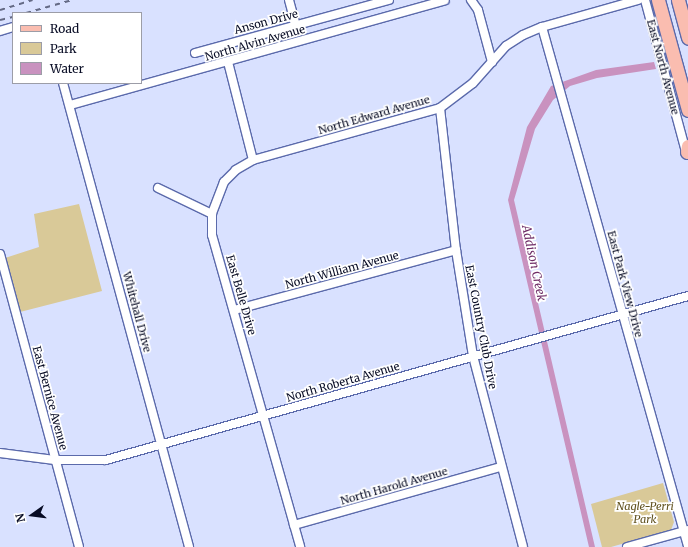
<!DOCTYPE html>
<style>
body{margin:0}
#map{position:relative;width:688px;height:547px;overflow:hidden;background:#d9e1ff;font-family:Merriweather,serif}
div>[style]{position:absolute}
.green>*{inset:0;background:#d9c998}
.water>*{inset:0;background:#c992bf}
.roads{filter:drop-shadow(1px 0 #5b6aab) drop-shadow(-1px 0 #5b6aab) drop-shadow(0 1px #5b6aab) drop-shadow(0 -1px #5b6aab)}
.minor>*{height:8px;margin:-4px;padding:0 4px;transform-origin:4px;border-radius:4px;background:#fff}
.primary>*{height:13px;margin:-6.5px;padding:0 6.5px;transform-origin:6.5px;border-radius:6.5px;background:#fabdb0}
.rail>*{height:2px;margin-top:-1px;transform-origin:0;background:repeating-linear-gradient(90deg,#646a85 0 5px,transparent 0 10px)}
span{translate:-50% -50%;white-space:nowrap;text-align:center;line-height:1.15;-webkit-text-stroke:3.5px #fff;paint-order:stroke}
.street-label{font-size:11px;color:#070b24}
.park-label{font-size:11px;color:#60511e;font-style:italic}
.water-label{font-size:12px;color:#6f2d67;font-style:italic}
.legend{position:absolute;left:12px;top:12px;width:130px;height:72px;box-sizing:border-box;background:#fff;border:1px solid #9c9da7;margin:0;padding:5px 7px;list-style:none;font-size:12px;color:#070b24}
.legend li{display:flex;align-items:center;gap:8px;height:20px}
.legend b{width:20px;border:1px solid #9c9da7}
.north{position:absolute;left:12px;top:495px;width:40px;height:40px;-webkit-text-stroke:3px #fff;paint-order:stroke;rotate:256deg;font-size:11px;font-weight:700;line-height:16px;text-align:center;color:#070b24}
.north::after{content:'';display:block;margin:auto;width:14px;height:18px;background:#070b24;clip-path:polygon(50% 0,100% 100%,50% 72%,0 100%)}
</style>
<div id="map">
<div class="green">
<div style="clip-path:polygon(79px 204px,102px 291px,20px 312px,5px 258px,39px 247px,34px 214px)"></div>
<div style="clip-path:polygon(663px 483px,674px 522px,671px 530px,611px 547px,602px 547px,591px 504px)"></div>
</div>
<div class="water">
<div style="clip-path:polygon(654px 62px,656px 69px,597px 78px,570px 86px,553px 100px,535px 129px,514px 200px,595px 547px,589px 547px,508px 200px,527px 127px,551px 86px,596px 70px)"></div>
</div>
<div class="roads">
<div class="minor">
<div style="left:289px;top:0;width:27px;rotate:75deg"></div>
<div style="left:471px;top:0;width:12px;rotate:55deg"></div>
<div style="left:478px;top:10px;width:54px;rotate:74.9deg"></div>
<div style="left:645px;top:0;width:157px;rotate:74.9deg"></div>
<div style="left:542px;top:27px;width:539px;rotate:74.29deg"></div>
<div style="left:0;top:31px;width:14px;rotate:-17deg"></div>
<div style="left:195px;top:53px;width:201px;rotate:-15.3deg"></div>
<div style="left:228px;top:62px;width:101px;rotate:75.7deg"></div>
<div style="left:253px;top:160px;width:20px;rotate:150deg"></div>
<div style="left:236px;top:170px;width:17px;rotate:135deg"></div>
<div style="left:224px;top:182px;width:34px;rotate:111deg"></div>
<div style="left:212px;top:214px;width:21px;rotate:90deg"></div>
<div style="left:212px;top:235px;width:324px;rotate:74.2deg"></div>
<div style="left:63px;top:83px;width:481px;rotate:74.8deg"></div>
<div style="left:70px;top:105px;width:389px;rotate:-15.6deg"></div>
<div style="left:440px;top:108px;width:143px;rotate:83.6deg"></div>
<div style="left:456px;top:250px;width:107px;rotate:80.9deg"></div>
<div style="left:473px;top:356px;width:197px;rotate:75.3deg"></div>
<div style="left:253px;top:160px;width:194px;rotate:-15.5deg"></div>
<div style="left:440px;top:108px;width:41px;rotate:-37.1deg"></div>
<div style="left:473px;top:83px;width:50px;rotate:-48.3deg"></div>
<div style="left:506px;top:46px;width:20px;rotate:-33deg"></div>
<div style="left:523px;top:35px;width:21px;rotate:-23deg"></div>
<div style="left:542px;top:27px;width:100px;rotate:-15.7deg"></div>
<div style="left:158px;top:188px;width:60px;rotate:25.7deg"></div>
<div style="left:0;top:254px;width:303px;rotate:74.9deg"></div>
<div style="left:234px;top:310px;width:230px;rotate:-15.1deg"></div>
<div style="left:0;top:453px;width:55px;rotate:7.3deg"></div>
<div style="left:55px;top:460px;width:51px"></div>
<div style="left:106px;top:460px;width:605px;rotate:-15.74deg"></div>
<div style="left:294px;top:525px;width:215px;rotate:-15.7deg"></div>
<div style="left:627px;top:547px;width:63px;rotate:-15.6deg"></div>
</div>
<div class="primary">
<div style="left:658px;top:0;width:114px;rotate:74.7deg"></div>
<div style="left:678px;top:0;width:39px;rotate:75deg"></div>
<div style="left:687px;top:152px;width:6px;rotate:-81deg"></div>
</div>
</div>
<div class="rail">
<div style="left:0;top:10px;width:34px;rotate:-17deg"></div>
<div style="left:26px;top:13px;width:48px;rotate:-15.8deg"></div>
<div style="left:0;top:20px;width:13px;rotate:-13deg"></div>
</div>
<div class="street-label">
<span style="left:266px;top:22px;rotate:-15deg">Anson Drive</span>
<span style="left:255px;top:43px;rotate:-16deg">North Alvin Avenue</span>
<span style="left:663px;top:67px;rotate:75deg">East North Avenue</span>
<span style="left:374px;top:115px;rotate:-16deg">North Edward Avenue</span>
<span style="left:342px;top:270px;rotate:-15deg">North William Avenue</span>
<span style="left:625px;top:284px;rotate:75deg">East Park View Drive</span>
<span style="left:241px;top:295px;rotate:74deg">East Belle Drive</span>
<span style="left:137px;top:312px;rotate:75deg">Whitehall Drive</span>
<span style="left:481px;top:327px;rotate:79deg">East Country Club Drive</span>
<span style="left:343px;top:382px;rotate:-16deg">North Roberta Avenue</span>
<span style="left:50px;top:398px;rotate:75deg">East Bernice Avenue</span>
<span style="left:394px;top:486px;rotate:-16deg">North Harold Avenue</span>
</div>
<div class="park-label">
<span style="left:645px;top:513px">Nagle-Perri<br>Park</span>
</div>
<div class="water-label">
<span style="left:534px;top:263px;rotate:78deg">Addison Creek</span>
</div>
<ul class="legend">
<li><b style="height:5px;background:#fabdb0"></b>Road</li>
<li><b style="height:11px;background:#d9c998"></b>Park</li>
<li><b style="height:11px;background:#c992bf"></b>Water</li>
</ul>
<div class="north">N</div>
</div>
